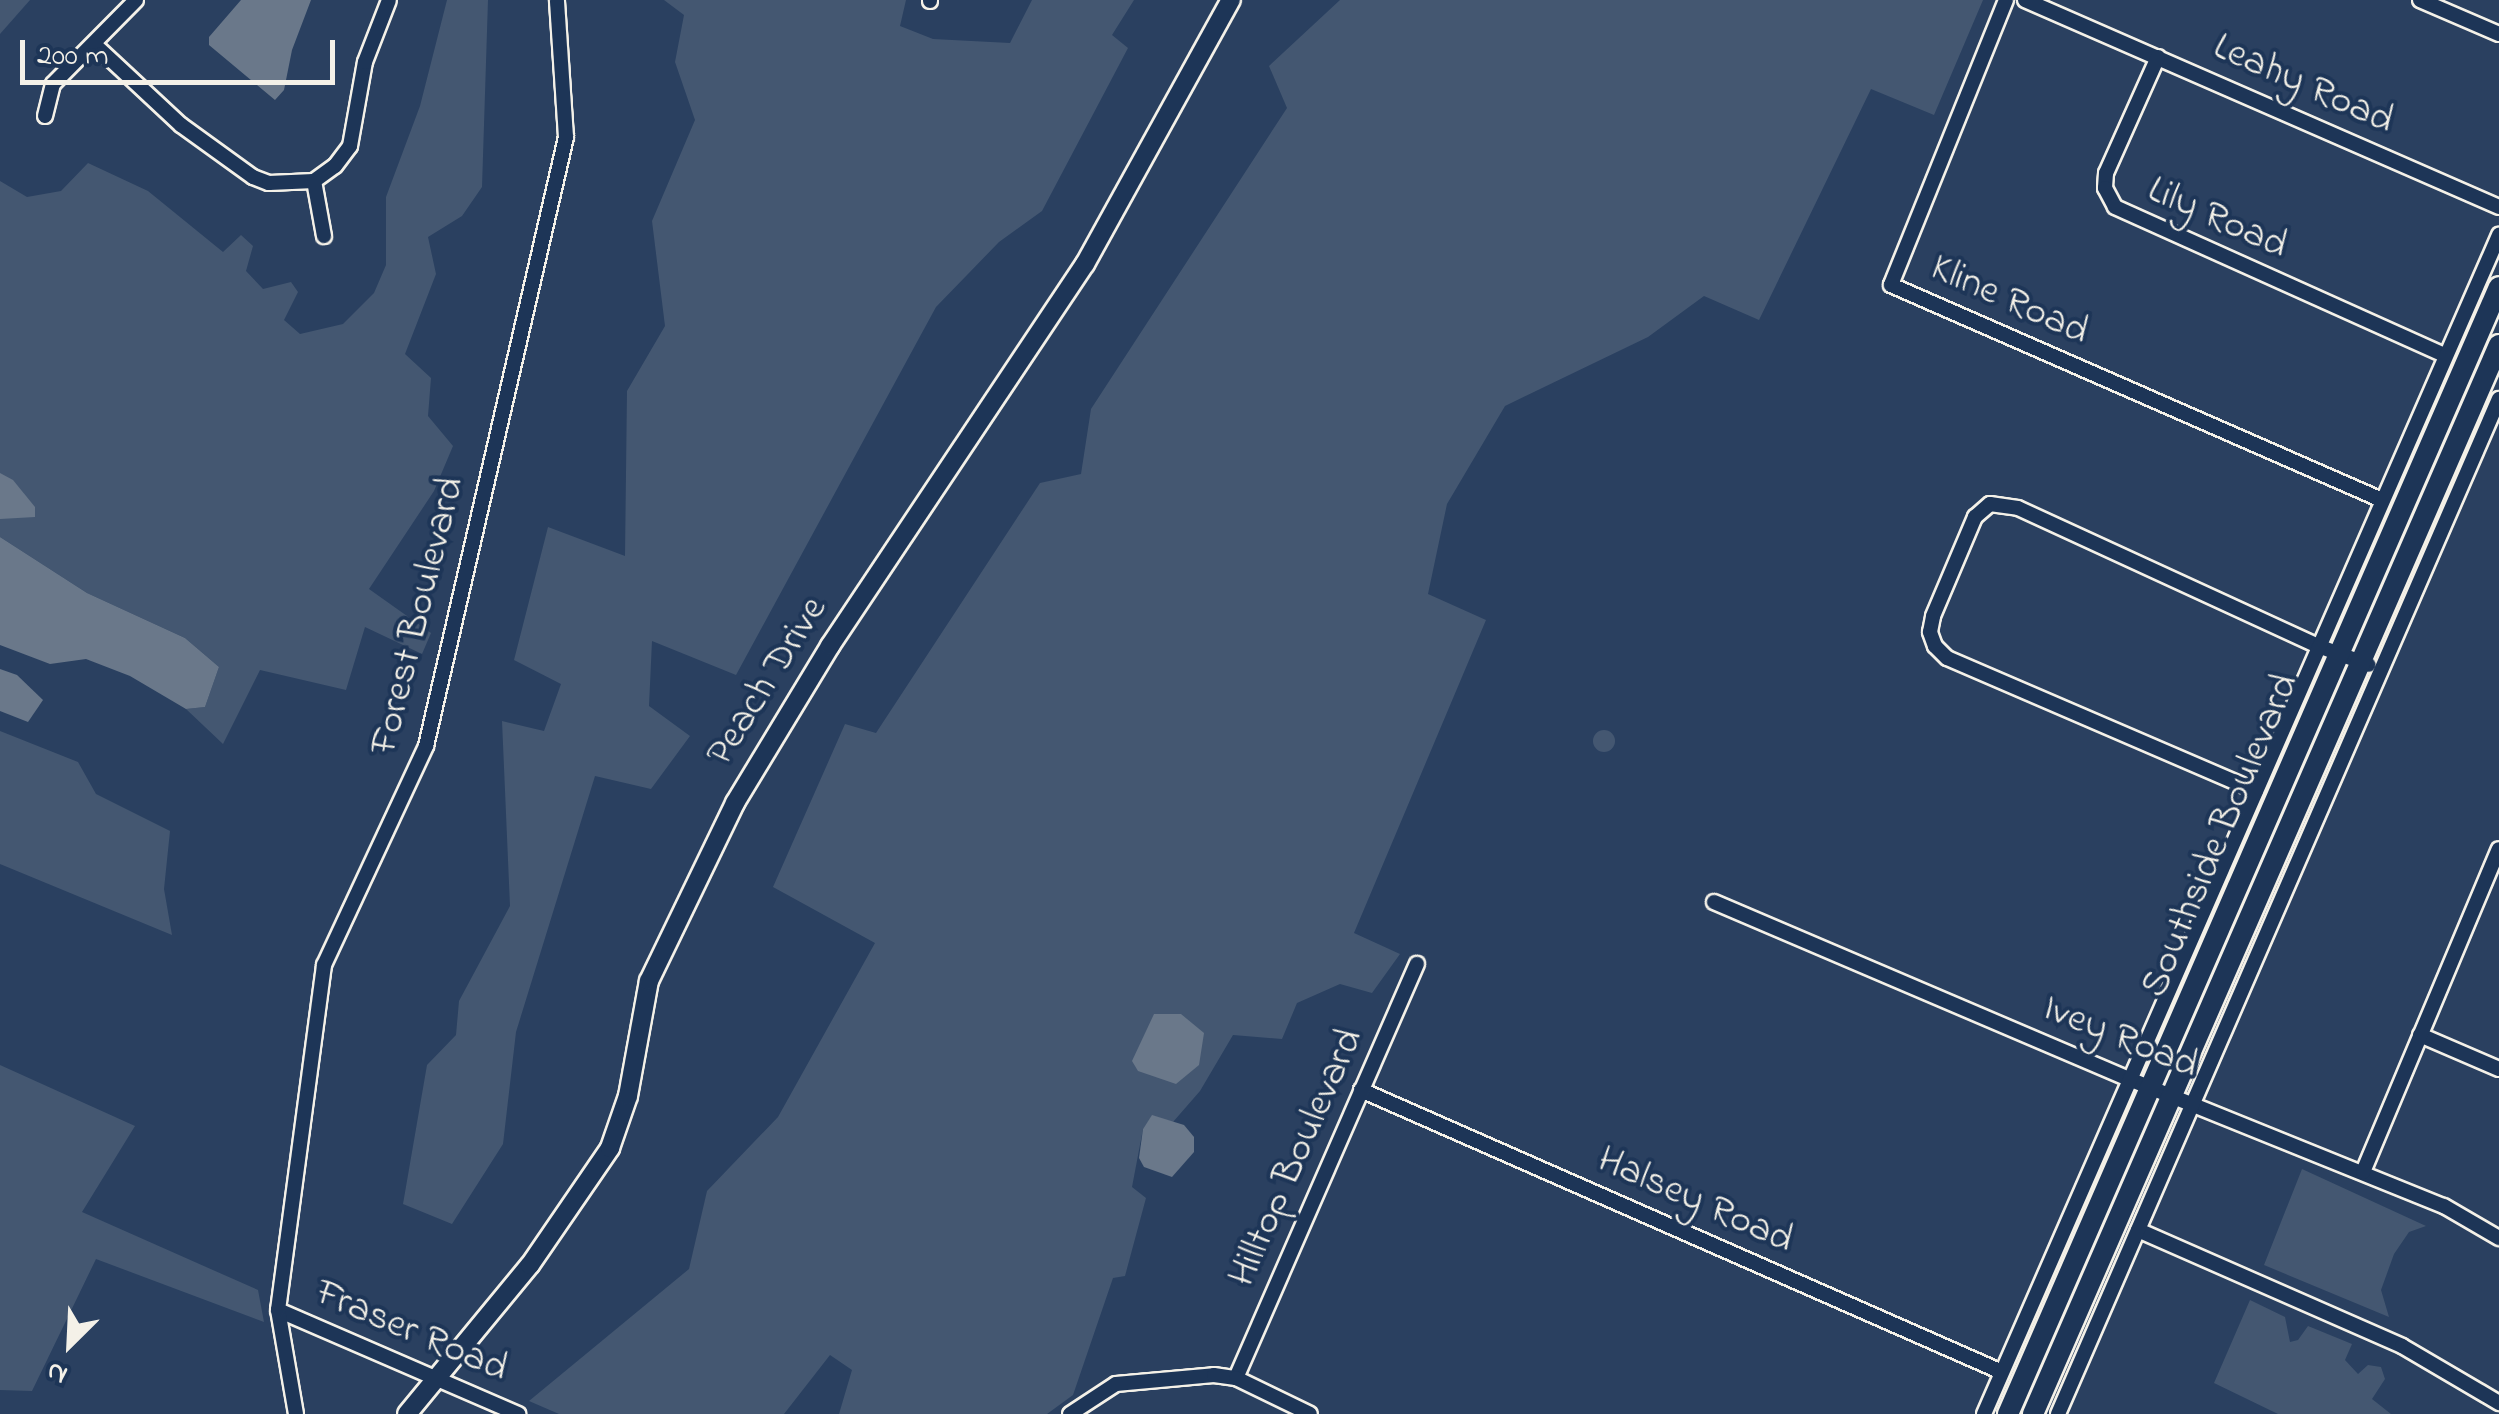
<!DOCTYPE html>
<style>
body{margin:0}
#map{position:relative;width:2499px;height:1414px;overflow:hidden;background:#2a4060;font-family:"Indie Flower",sans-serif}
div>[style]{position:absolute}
.green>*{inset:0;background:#445771}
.round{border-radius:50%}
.water>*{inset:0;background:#6a788a}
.roads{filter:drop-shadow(2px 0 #f4f1e8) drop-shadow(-2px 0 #f4f1e8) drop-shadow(0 2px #f4f1e8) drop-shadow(0 -2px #f4f1e8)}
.minor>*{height:14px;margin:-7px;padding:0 7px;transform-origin:7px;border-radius:7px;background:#1d3557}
.major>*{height:18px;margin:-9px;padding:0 9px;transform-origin:9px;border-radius:9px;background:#1d3557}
.highway>*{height:20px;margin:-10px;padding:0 10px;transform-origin:10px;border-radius:10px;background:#1d3557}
span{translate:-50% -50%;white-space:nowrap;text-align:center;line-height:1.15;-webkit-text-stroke:8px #1d3557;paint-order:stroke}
.street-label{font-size:40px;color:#f4f1e8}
.north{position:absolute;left:20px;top:1294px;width:100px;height:100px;-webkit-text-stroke:8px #1d3557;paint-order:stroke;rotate:204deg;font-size:28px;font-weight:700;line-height:40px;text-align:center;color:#f4f1e8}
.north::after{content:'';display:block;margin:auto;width:35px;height:45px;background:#f4f1e8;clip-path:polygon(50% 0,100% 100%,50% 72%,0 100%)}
.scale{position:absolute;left:20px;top:40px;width:315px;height:45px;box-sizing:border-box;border:5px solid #f4f1e8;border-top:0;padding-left:12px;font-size:30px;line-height:35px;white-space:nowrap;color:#f4f1e8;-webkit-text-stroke:8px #1d3557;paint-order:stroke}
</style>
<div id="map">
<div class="green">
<div style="clip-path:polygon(0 0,30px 0,0 34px)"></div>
<div style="clip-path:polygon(447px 0,488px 0,482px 187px,462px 216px,428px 237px,436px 274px,405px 354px,431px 378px,428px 416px,453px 446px,434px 491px,369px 589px,431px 633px,422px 654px,365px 627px,346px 690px,260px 670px,223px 744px,186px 709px,205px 707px,219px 667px,185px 638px,87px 593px,0 537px,0 181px,27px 197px,61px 191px,88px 163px,148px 191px,223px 252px,241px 235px,253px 246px,246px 271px,263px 289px,291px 282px,298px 292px,284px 320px,300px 334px,343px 324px,374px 293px,386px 265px,386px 197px,420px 106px)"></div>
<div style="clip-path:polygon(664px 0,906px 0,900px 26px,933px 39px,1010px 43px,1032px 0,1134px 0,1112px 35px,1128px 48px,1042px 211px,999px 242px,936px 307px,736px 675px,652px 641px,649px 706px,690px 736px,651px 789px,595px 776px,516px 1032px,503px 1144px,452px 1224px,403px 1204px,427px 1065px,456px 1035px,459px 1001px,510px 906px,502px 721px,544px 731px,561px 684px,514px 660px,548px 527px,625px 556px,627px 391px,665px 326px,652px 221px,695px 120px,675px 62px,684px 15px)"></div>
<div style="clip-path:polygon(1340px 0,1983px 0,1934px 115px,1871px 89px,1759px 320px,1704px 296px,1648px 337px,1505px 406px,1447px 504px,1428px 594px,1486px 620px,1354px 933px,1400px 954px,1372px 993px,1340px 984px,1297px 1003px,1282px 1039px,1233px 1035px,1200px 1091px,1173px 1122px,1152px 1116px,1143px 1129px,1132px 1187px,1146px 1198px,1125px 1276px,1113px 1278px,1073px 1395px,1047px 1414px,839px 1414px,852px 1370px,830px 1355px,784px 1414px,559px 1414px,529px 1401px,689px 1269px,707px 1191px,778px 1117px,875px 943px,773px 887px,845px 724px,876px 733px,1040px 483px,1081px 474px,1091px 409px,1287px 108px,1269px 66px)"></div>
<div class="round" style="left:1593px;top:730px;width:22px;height:22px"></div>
<div style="clip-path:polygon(0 731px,78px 762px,96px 794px,170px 831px,164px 889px,172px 935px,0 864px)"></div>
<div style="clip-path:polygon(0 1065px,135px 1126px,82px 1212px,258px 1290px,264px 1322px,96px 1259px,32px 1391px,0 1390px)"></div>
<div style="clip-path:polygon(2302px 1169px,2426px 1226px,2409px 1232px,2394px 1254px,2381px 1290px,2389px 1317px,2264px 1265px)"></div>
<div style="clip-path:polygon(2250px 1300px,2285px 1317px,2290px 1342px,2298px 1340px,2308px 1326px,2352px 1344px,2345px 1360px,2358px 1374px,2368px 1365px,2381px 1367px,2385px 1379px,2372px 1399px,2391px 1414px,2278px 1414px,2214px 1383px)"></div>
</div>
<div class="water">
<div style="clip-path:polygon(241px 0,311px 0,292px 50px,284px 90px,275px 100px,209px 45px,209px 37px)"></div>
<div style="clip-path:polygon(0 473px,13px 480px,35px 507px,35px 517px,0 519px)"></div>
<div style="clip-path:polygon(0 537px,87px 593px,185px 638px,219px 667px,205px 707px,186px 709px,130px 676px,86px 659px,50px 664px,0 645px)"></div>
<div style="clip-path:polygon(0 669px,17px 675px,43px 700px,28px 722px,0 711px)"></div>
<div style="clip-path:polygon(1154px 1014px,1181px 1014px,1204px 1033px,1199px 1065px,1176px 1084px,1138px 1071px,1132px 1061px)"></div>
<div style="clip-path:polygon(1152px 1115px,1184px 1125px,1194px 1137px,1194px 1152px,1172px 1177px,1144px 1167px,1139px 1158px,1143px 1129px)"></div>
</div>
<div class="roads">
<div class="minor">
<div style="left:2006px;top:0;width:307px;rotate:112deg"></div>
<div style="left:1891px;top:285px;width:536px;rotate:23.65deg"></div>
<div style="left:2025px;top:0;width:517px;rotate:23.59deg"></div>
<div style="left:2420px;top:0;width:86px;rotate:23.3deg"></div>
<div style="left:930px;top:1px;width:1px;rotate:-90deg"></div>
<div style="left:94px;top:44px;width:119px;rotate:43deg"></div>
<div style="left:181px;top:125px;width:89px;rotate:35.8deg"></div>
<div style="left:253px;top:177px;width:17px;rotate:21deg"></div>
<div style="left:269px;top:183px;width:45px;rotate:-2.5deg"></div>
<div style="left:2158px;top:57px;width:127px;rotate:114.1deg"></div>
<div style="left:2106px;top:173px;width:15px;rotate:94deg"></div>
<div style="left:2105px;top:188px;width:21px;rotate:62deg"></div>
<div style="left:2115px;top:207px;width:361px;rotate:24.2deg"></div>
<div style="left:45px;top:116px;width:33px;rotate:-76deg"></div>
<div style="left:53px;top:84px;width:118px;rotate:-45.3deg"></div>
<div style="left:314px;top:181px;width:26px;rotate:-36deg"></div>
<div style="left:335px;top:166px;width:25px;rotate:-53deg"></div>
<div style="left:350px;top:146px;width:85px;rotate:-79.9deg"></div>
<div style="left:365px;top:62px;width:66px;rotate:-68.8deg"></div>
<div style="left:314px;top:181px;width:56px;rotate:79.7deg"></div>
<div style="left:2256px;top:791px;width:336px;rotate:-156.7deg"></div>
<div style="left:1947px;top:658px;width:17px;rotate:-135deg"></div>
<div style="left:1935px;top:646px;width:15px;rotate:-110deg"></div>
<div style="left:1930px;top:632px;width:16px;rotate:-79deg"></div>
<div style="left:1933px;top:616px;width:108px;rotate:-67deg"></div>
<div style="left:1975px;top:517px;width:20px;rotate:-41deg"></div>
<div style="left:1990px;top:504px;width:28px;rotate:8deg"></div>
<div style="left:2018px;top:508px;width:330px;rotate:24.7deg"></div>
<div style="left:2318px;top:646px;width:54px;rotate:20.4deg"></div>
<div style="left:1714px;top:902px;width:451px;rotate:23.1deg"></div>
<div style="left:2129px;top:1079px;width:340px;rotate:22deg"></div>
<div style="left:2444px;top:1206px;width:64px;rotate:30.2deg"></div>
<div style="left:2420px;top:1035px;width:86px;rotate:23.3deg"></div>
<div style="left:1361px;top:1090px;width:700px;rotate:23.75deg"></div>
<div style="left:2363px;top:1172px;width:350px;rotate:-67.2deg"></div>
<div style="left:2138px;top:1230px;width:288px;rotate:23.7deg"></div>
<div style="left:2402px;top:1346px;width:113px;rotate:30.4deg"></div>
<div style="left:278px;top:1310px;width:262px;rotate:23.4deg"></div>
<div style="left:1236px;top:1378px;width:452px;rotate:-66.4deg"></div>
<div style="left:296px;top:1414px;width:106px;rotate:-99.8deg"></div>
<div style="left:278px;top:1310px;width:348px;rotate:-82.4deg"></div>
<div style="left:324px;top:965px;width:242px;rotate:-65deg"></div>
<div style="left:426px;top:746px;width:625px;rotate:-77.05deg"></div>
<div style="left:566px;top:137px;width:137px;rotate:-93.8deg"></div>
<div style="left:1070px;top:1414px;width:55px;rotate:-33.1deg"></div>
<div style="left:1116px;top:1384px;width:98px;rotate:-5.2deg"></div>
<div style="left:1214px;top:1375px;width:22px;rotate:8deg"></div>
<div style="left:1236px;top:1378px;width:82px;rotate:25.9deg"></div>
<div style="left:1984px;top:1414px;width:1287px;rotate:-66.4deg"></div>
<div style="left:2058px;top:1414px;width:1107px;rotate:-66.52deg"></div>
</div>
<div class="major">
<div style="left:407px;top:1414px;width:193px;rotate:-50.5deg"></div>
<div style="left:530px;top:1265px;width:142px;rotate:-55.6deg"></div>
<div style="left:610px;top:1148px;width:55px;rotate:-70.9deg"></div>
<div style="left:628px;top:1096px;width:117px;rotate:-79.7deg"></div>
<div style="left:649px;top:981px;width:198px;rotate:-64.2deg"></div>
<div style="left:735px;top:803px;width:184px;rotate:-58.8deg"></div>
<div style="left:830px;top:646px;width:459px;rotate:-56.3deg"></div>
<div style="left:1085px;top:264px;width:302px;rotate:-61.1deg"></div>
</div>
<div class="highway">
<div style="left:2008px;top:1414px;width:1229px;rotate:-66.46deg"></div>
<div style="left:2033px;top:1414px;width:1166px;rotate:-66.45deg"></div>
</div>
</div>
<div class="street-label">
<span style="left:2303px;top:85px;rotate:24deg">Leahy Road</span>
<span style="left:2217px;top:219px;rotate:24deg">Lily Road</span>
<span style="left:2009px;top:301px;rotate:24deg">Kline Road</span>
<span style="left:419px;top:616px;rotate:-76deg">Forest Boulevard</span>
<span style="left:768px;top:682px;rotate:-58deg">Peach Drive</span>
<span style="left:2221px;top:836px;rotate:-67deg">Southside Boulevard</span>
<span style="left:2120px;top:1038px;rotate:22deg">Ivey Road</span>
<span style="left:1297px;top:1158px;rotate:-66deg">Hilltop Boulevard</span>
<span style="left:1695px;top:1201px;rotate:24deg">Halsey Road</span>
<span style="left:411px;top:1332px;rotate:23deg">Fraser Road</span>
</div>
<div class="north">N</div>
<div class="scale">200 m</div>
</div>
